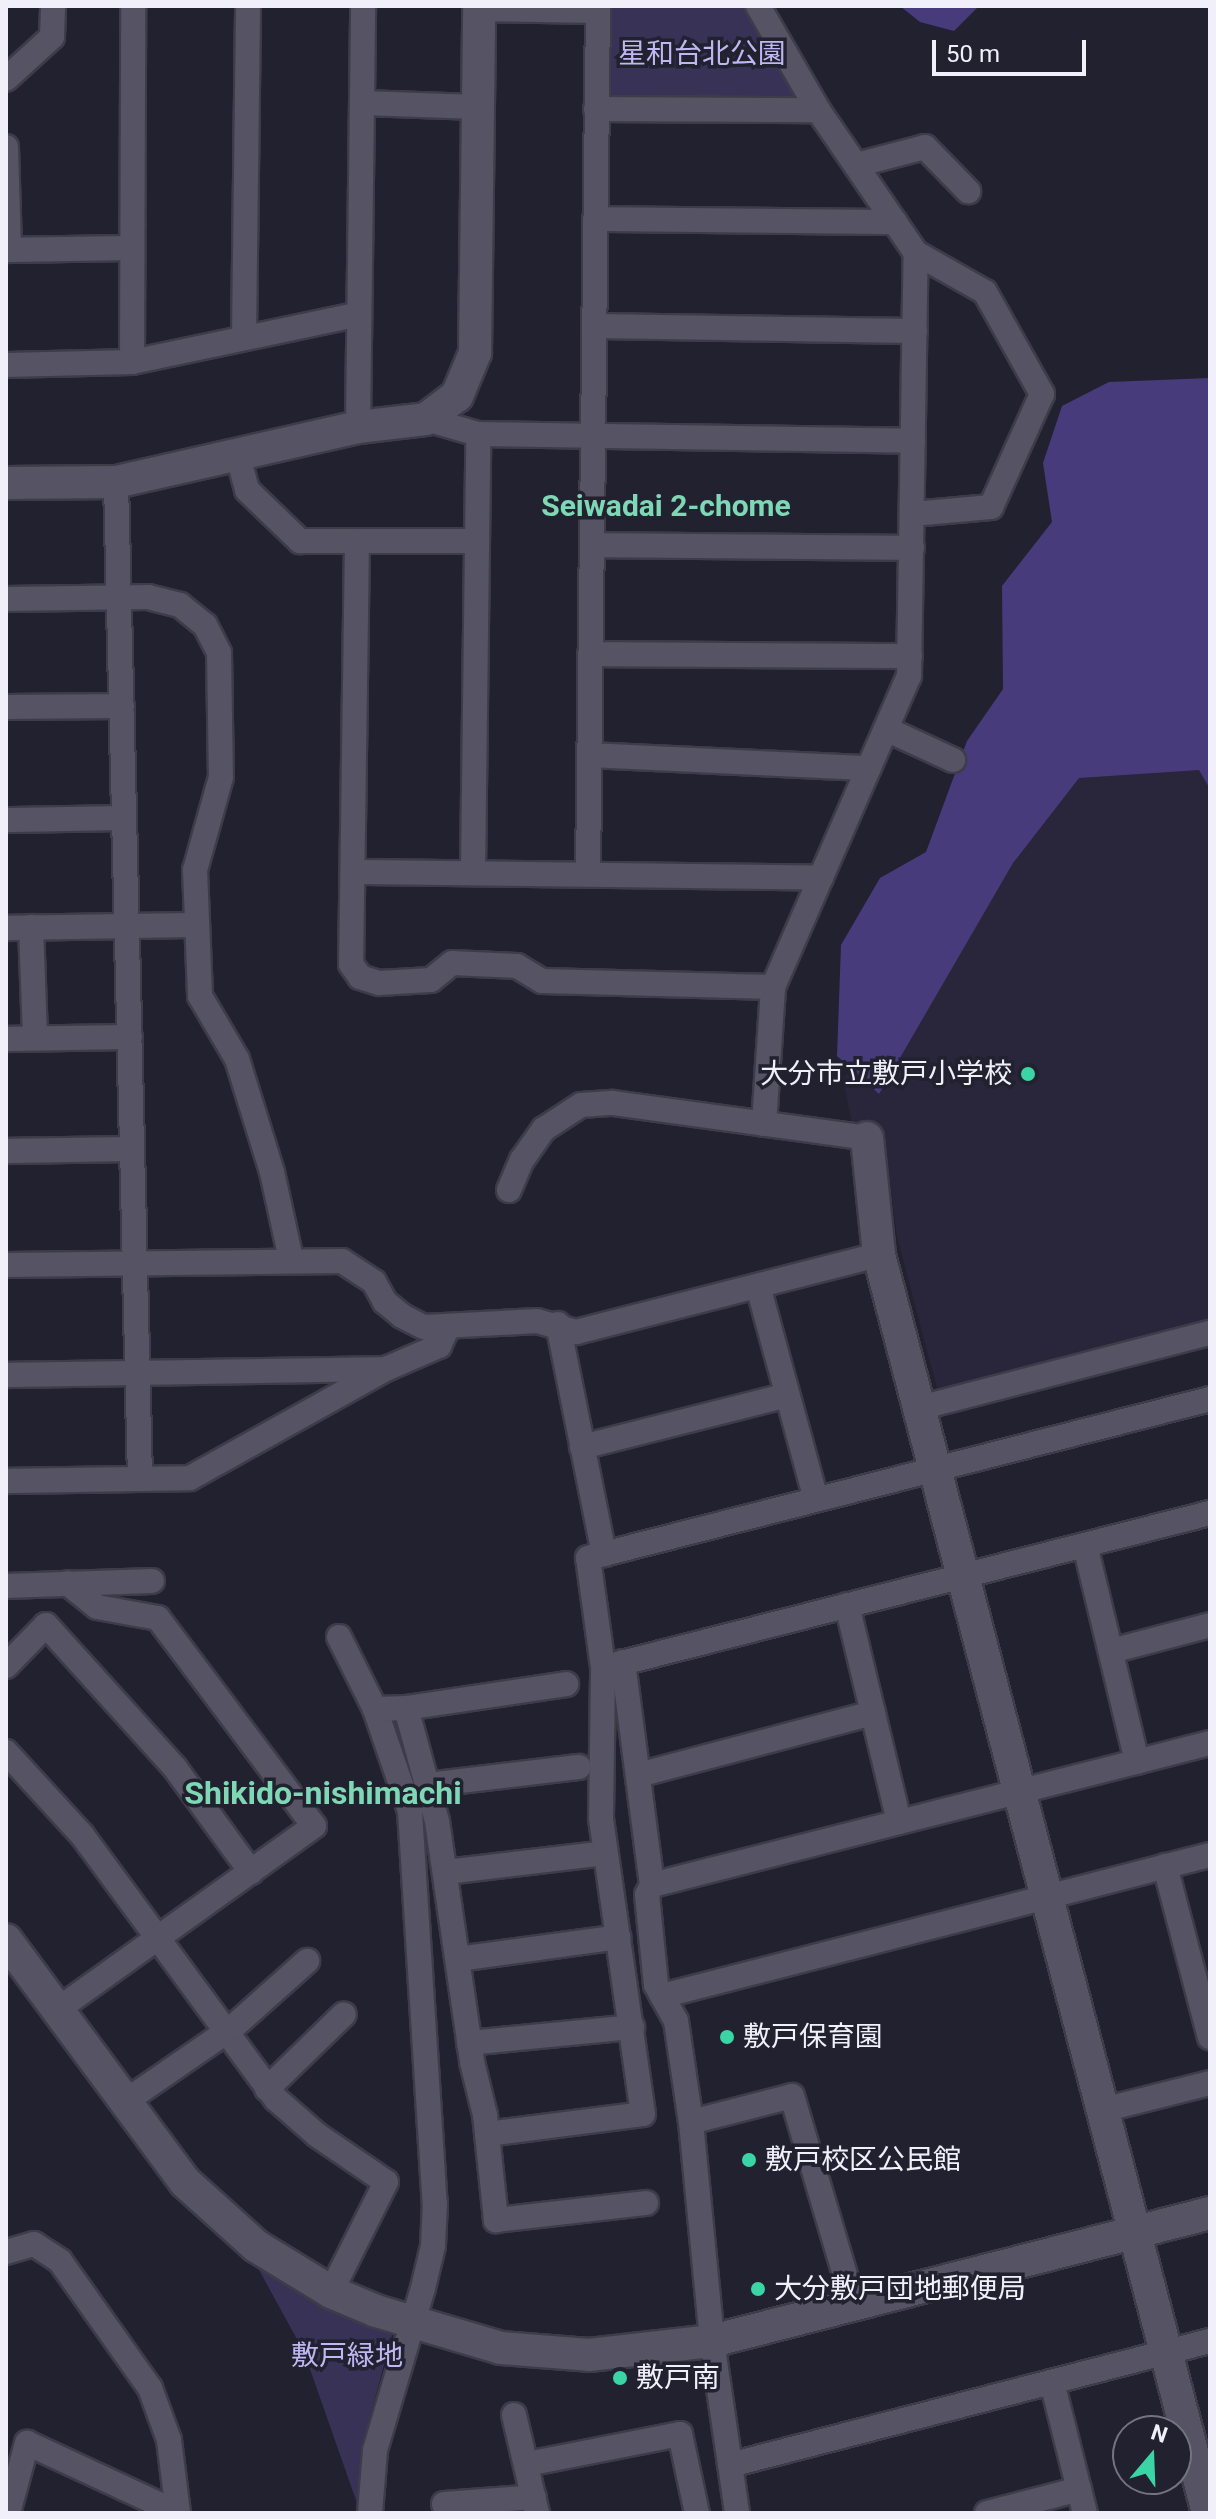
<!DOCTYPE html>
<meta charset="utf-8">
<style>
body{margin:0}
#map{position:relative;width:1216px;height:2519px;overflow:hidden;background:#22212f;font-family:Roboto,"Noto Sans JP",sans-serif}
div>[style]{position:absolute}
.built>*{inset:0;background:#29263b}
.green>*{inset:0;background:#383257}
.forest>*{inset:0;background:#483b7c}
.roads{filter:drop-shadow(2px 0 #3e3c49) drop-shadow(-2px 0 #3e3c49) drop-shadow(0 2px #3e3c49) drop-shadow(0 -2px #3e3c49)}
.minor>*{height:24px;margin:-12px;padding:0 12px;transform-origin:12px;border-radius:12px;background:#555364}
.tertiary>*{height:32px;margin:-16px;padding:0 16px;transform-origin:16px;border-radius:16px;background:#555364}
.dots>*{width:22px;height:22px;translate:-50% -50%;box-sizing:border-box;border:4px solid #22212f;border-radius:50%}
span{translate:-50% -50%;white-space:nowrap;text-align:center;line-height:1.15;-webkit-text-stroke:7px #22212f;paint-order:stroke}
.park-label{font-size:28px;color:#beb7f1}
.poi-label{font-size:28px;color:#f0effa}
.right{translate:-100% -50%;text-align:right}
.left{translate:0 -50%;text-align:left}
.neighbourhood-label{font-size:30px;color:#7ed7b5;font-weight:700}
.quarter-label{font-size:32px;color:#7ed7b5;font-weight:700}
.frame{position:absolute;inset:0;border:8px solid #f0effa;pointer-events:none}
.north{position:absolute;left:1112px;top:2415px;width:80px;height:80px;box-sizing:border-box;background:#22212f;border:2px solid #747380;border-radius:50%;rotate:19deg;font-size:22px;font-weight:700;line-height:32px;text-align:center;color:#f0effa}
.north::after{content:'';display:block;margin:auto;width:28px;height:36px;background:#3ad4a5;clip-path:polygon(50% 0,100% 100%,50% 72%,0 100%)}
.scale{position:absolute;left:932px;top:40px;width:154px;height:36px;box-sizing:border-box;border:4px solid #f0effa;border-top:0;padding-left:10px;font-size:24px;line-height:28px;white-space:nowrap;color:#f0effa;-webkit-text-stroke:6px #22212f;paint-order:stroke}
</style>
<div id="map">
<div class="built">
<div style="clip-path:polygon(1210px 768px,1210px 1328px,939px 1396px,897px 1237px,883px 1129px,852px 1124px,843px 1078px,879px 1049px,1063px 770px)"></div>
</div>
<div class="green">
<div style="clip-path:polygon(607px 6px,747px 6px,798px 94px,795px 102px,612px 100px,606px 93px)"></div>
<div style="clip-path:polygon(253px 2259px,392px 2335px,361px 2450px,358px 2506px,304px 2352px)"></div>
</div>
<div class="forest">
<div style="clip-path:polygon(900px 6px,979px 6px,954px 31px,920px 22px)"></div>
<div style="clip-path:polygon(1210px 378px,1210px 789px,1199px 770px,1079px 778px,1013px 863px,879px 1094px,837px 1056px,841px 945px,880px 878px,926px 852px,967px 741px,1003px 689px,1002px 586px,1052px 522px,1043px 463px,1062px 406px,1109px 382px)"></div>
</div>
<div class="roads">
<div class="minor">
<div style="left:758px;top:6px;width:120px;rotate:60deg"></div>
<div style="left:818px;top:110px;width:173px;rotate:55.6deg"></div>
<div style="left:916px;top:253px;width:79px;rotate:29.5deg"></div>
<div style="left:985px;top:292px;width:117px;rotate:60.8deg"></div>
<div style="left:1042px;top:394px;width:124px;rotate:114.3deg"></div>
<div style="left:991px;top:507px;width:79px;rotate:174.9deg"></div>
<div style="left:479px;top:9px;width:119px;rotate:1deg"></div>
<div style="left:6px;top:79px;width:62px;rotate:-42.4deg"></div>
<div style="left:52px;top:37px;width:31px;rotate:-88deg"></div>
<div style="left:362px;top:103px;width:115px;rotate:2deg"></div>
<div style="left:596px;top:109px;width:222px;rotate:0.3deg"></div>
<div style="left:6px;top:147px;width:103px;rotate:88.3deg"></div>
<div style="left:856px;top:165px;width:71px;rotate:-14.6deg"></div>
<div style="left:925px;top:147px;width:62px;rotate:45.7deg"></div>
<div style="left:595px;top:219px;width:300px;rotate:0.6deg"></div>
<div style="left:6px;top:250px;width:126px;rotate:-0.9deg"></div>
<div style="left:594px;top:326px;width:321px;rotate:0.9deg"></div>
<div style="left:244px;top:338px;width:332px;rotate:-89.3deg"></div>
<div style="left:132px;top:362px;width:356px;rotate:-89.8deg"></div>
<div style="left:6px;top:365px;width:126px;rotate:-1.4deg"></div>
<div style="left:132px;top:362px;width:232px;rotate:-11.9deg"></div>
<div style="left:426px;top:419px;width:54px;rotate:16.1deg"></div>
<div style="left:478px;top:434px;width:435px;rotate:0.9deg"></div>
<div style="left:358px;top:427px;width:421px;rotate:-89.3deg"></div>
<div style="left:238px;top:456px;width:35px;rotate:75deg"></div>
<div style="left:247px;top:490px;width:74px;rotate:43.9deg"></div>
<div style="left:300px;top:541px;width:177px"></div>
<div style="left:116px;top:482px;width:996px;rotate:88.62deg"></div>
<div style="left:357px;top:541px;width:423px;rotate:90.8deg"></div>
<div style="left:351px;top:964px;width:16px;rotate:55deg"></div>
<div style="left:360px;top:977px;width:20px;rotate:18deg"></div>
<div style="left:379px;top:983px;width:52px;rotate:-3.3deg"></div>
<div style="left:431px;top:980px;width:27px;rotate:-39deg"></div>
<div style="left:452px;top:963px;width:65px;rotate:2.6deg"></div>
<div style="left:517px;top:966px;width:29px;rotate:31deg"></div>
<div style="left:542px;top:981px;width:231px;rotate:1.5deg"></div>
<div style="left:592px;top:545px;width:320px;rotate:0.5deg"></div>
<div style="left:6px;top:599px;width:142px;rotate:-0.8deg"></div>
<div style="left:148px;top:597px;width:33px;rotate:14deg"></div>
<div style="left:180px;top:605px;width:32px;rotate:39deg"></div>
<div style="left:205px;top:625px;width:31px;rotate:63deg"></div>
<div style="left:219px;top:653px;width:124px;rotate:89.1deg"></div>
<div style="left:221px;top:777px;width:97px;rotate:105.6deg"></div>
<div style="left:195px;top:870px;width:126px;rotate:87.7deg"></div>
<div style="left:200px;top:996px;width:73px;rotate:59.6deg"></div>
<div style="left:237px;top:1059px;width:118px;rotate:72.8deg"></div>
<div style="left:272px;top:1172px;width:89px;rotate:77.7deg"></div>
<div style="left:590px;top:654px;width:320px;rotate:0.4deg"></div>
<div style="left:6px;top:707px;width:116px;rotate:-0.5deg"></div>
<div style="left:886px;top:729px;width:74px;rotate:24.8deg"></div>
<div style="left:589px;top:755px;width:280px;rotate:2.7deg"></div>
<div style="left:6px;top:820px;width:118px;rotate:-1deg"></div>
<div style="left:355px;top:872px;width:466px;rotate:0.7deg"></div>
<div style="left:473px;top:873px;width:439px;rotate:-89.3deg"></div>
<div style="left:588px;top:874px;width:868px;rotate:-89.34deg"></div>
<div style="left:31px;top:927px;width:111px;rotate:87.9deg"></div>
<div style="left:6px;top:928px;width:188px;rotate:-0.9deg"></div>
<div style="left:6px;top:1039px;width:124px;rotate:-0.9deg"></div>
<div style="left:764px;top:1124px;width:137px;rotate:-86.2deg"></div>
<div style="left:773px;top:987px;width:339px;rotate:-66.4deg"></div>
<div style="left:909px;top:676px;width:423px;rotate:-89.1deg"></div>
<div style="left:6px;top:1151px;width:126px;rotate:-0.9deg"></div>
<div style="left:509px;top:1190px;width:33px;rotate:-67deg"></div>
<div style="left:522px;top:1160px;width:38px;rotate:-55deg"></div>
<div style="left:544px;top:1129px;width:44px;rotate:-33deg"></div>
<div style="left:581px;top:1105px;width:32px;rotate:-4deg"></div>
<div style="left:613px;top:1103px;width:256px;rotate:7.8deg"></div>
<div style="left:6px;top:1265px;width:336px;rotate:-0.7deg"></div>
<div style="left:342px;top:1261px;width:38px;rotate:33deg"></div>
<div style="left:374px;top:1282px;width:23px;rotate:61deg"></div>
<div style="left:385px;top:1302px;width:22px;rotate:39deg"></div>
<div style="left:402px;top:1316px;width:25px;rotate:27deg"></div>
<div style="left:424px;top:1327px;width:113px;rotate:-3deg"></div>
<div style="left:537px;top:1321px;width:41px;rotate:15.8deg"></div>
<div style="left:576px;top:1332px;width:313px;rotate:-14.3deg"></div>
<div style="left:758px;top:1286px;width:221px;rotate:74.8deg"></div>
<div style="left:558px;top:1324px;width:235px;rotate:78.7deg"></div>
<div style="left:6px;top:1375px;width:378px;rotate:-0.9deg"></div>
<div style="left:919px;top:1408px;width:301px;rotate:-14.5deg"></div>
<div style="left:582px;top:1447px;width:211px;rotate:-14.2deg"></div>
<div style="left:6px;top:1481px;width:184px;rotate:-0.9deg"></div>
<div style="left:190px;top:1478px;width:227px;rotate:-29.1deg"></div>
<div style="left:388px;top:1368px;width:56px;rotate:-23.3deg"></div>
<div style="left:439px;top:1346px;width:19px;rotate:-65deg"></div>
<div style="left:1085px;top:1545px;width:223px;rotate:76.5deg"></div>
<div style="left:6px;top:1586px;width:146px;rotate:-2deg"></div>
<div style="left:847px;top:1605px;width:223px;rotate:76.5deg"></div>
<div style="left:339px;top:1637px;width:80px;rotate:63.4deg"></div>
<div style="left:375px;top:1709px;width:108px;rotate:71.1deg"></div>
<div style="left:410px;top:1811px;width:393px;rotate:86.4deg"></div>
<div style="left:435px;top:2203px;width:43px;rotate:92.7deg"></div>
<div style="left:433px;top:2246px;width:43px;rotate:103.4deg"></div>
<div style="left:423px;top:2288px;width:169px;rotate:106.5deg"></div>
<div style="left:375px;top:2450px;width:63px;rotate:94.5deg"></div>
<div style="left:1111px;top:1651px;width:102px;rotate:-14.7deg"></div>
<div style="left:623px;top:1662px;width:225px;rotate:82.6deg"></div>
<div style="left:652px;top:1885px;width:11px;rotate:117deg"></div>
<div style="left:647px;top:1895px;width:90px;rotate:84.3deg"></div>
<div style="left:656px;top:1985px;width:41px;rotate:60.9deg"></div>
<div style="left:676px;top:2021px;width:102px;rotate:81.6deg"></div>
<div style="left:691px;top:2122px;width:220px;rotate:84.5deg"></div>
<div style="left:712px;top:2341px;width:174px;rotate:81.7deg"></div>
<div style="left:6px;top:1666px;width:57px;rotate:-45.7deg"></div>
<div style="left:46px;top:1625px;width:193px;rotate:47.9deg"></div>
<div style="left:175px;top:1768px;width:129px;rotate:53.8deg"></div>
<div style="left:610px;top:1666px;width:619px;rotate:-14.31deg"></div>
<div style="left:406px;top:1708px;width:162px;rotate:-8.5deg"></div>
<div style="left:375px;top:1709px;width:31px;rotate:-2deg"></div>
<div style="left:406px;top:1708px;width:117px;rotate:74.7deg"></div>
<div style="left:437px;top:1821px;width:244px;rotate:81.7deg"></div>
<div style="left:472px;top:2062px;width:55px;rotate:76.2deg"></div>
<div style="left:485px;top:2115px;width:106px;rotate:84deg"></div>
<div style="left:496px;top:2220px;width:151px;rotate:-6.5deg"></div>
<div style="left:6px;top:1752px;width:113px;rotate:47.5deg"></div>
<div style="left:82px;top:1835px;width:328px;rotate:53.7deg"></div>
<div style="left:276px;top:2099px;width:55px;rotate:41.3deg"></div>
<div style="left:317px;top:2135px;width:83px;rotate:34.3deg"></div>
<div style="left:386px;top:2182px;width:123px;rotate:116.6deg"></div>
<div style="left:638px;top:1775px;width:243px;rotate:-14.8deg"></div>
<div style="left:427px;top:1785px;width:153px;rotate:-6.8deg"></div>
<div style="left:1165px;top:1866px;width:177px;rotate:75.3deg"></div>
<div style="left:446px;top:1872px;width:160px;rotate:-6.8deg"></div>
<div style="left:652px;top:1885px;width:576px;rotate:-14.28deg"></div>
<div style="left:458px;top:1959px;width:162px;rotate:-7.8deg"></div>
<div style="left:662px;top:1996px;width:566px;rotate:-14.43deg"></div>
<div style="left:57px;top:2010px;width:316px;rotate:-35.6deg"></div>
<div style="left:314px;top:1826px;width:260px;rotate:-126.9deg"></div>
<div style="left:158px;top:1618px;width:62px;rotate:-169.8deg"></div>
<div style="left:97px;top:1607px;width:38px;rotate:-141deg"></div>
<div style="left:469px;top:2043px;width:164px;rotate:-5.6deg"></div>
<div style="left:267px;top:2089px;width:107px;rotate:-44.2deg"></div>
<div style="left:123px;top:2103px;width:132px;rotate:-34.5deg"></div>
<div style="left:232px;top:2028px;width:101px;rotate:-41.8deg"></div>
<div style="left:1103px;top:2110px;width:110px;rotate:-14.2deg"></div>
<div style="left:691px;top:2122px;width:104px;rotate:-14.4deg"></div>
<div style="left:792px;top:2096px;width:197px;rotate:73.5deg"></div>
<div style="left:487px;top:2134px;width:157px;rotate:-7.3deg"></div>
<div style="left:643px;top:2114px;width:299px;rotate:-98.1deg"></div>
<div style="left:601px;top:1818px;width:151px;rotate:-89.2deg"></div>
<div style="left:603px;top:1667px;width:110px;rotate:-97.8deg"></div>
<div style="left:588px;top:1558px;width:642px;rotate:-14.34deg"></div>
<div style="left:6px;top:2252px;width:29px;rotate:-16deg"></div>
<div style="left:34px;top:2244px;width:31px;rotate:33deg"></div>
<div style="left:60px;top:2261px;width:156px;rotate:54.7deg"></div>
<div style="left:150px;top:2388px;width:55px;rotate:69.9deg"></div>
<div style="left:169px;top:2440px;width:74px;rotate:83deg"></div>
<div style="left:1052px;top:2382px;width:135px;rotate:75.9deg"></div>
<div style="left:514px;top:2415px;width:101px;rotate:76.8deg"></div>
<div style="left:527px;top:2464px;width:156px;rotate:-11.1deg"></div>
<div style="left:680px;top:2434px;width:81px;rotate:77.9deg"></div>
<div style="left:730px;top:2465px;width:496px;rotate:-14.5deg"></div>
<div style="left:444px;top:2504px;width:90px;rotate:-4.4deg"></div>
<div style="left:8px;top:2513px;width:73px;rotate:-74.8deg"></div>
<div style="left:27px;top:2443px;width:166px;rotate:24.9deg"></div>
<div style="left:987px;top:2513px;width:95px;rotate:-14.6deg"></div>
</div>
<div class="tertiary">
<div style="left:6px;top:483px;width:110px;rotate:-0.5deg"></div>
<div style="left:116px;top:482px;width:248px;rotate:-12.8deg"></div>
<div style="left:358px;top:427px;width:68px;rotate:-6.7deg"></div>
<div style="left:426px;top:419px;width:39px;rotate:-37deg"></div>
<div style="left:457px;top:396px;width:47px;rotate:-67.3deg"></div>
<div style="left:475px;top:353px;width:347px;rotate:-89.3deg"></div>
<div style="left:867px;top:1138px;width:118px;rotate:84.1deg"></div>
<div style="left:879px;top:1255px;width:1300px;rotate:75.34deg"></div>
<div style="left:6px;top:1940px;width:301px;rotate:53.5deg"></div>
<div style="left:185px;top:2182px;width:96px;rotate:42deg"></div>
<div style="left:256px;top:2246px;width:88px;rotate:31.5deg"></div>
<div style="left:331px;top:2292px;width:49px;rotate:22.9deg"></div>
<div style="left:376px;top:2311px;width:130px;rotate:16.5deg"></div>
<div style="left:501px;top:2348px;width:88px;rotate:4.5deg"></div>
<div style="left:589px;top:2355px;width:124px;rotate:-6.5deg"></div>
<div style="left:712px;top:2341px;width:514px;rotate:-14.41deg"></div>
</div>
</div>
<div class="dots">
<div style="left:1028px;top:1074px;background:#3ad4a5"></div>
<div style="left:727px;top:2037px;background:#3ad4a5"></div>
<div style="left:749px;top:2160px;background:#3ad4a5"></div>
<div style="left:758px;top:2289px;background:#3ad4a5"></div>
<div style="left:620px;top:2378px;background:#3ad4a5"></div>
</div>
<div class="park-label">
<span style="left:702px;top:54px">星和台北公園</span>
<span style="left:347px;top:2356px">敷戸緑地</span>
</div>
<div class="poi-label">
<span class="right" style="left:1012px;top:1074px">大分市立敷戸小学校</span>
<span class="left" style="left:743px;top:2037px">敷戸保育園</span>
<span class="left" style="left:765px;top:2160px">敷戸校区公民館</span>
<span class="left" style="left:774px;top:2289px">大分敷戸団地郵便局</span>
<span class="left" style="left:636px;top:2378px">敷戸南</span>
</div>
<div class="neighbourhood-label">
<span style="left:666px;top:506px">Seiwadai 2-chome</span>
</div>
<div class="quarter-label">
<span style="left:323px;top:1793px">Shikido-nishimachi</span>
</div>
<div class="frame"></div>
<div class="north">N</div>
<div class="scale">50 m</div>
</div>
